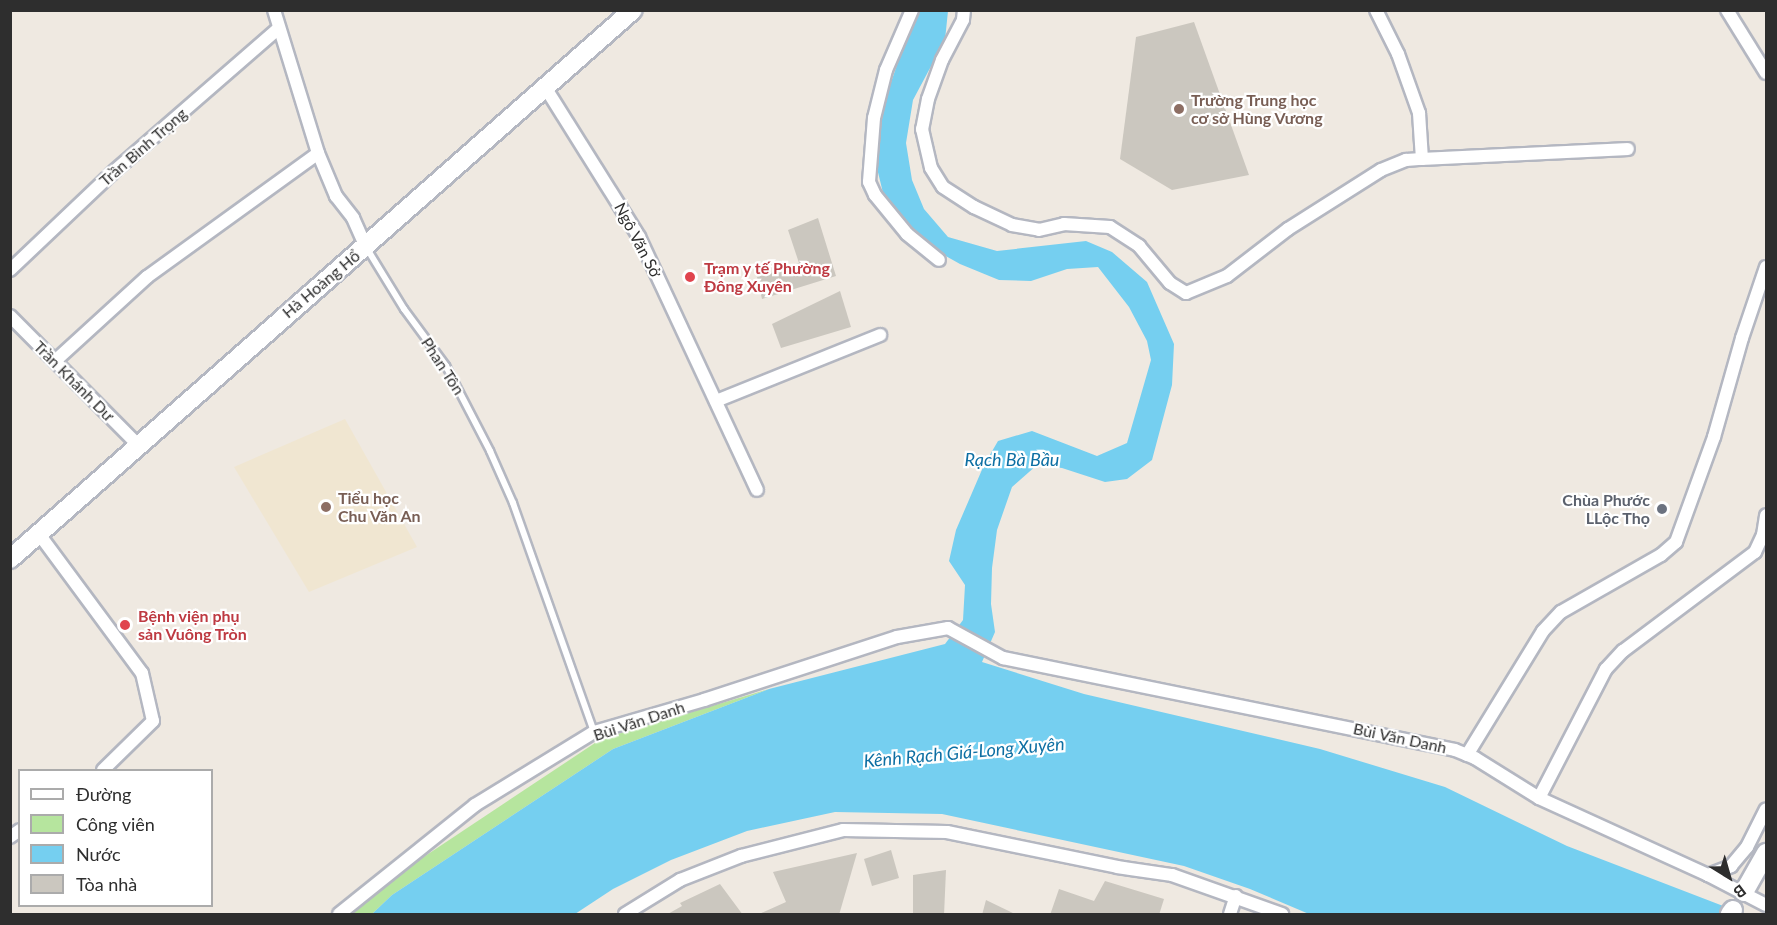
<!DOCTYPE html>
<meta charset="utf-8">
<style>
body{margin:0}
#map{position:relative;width:1777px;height:925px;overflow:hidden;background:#efe9e1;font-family:Lato,sans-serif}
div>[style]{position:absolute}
.education>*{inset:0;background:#f0e6d1}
.green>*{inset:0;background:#b6e59e}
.water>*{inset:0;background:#75cff0}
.building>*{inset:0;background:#cbc7bf}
.roads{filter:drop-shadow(2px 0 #b4b7c1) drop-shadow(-2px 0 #b4b7c1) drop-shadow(0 2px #b4b7c1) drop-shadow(0 -2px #b4b7c1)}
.lane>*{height:6px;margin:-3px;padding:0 3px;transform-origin:3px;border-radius:3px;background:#fff}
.street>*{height:12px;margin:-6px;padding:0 6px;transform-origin:6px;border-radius:6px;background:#fff}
.secondary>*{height:18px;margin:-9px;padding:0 9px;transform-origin:9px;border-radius:9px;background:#fff}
.dots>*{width:16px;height:16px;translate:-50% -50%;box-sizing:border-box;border:3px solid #fff;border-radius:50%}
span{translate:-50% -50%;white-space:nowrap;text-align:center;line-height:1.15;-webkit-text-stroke:4.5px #fff;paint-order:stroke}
.education-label{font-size:16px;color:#785e54;font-weight:700}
.left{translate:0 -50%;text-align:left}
.street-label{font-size:16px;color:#2e2e2e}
.health-label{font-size:16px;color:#be3a42;font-weight:700}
.worship-label{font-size:16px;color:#5b616d;font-weight:700}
.right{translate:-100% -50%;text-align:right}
.water-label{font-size:18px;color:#0d6fa3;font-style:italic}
.frame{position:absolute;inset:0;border:12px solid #2e2e2e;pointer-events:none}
.legend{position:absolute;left:18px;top:769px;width:195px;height:138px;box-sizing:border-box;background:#fff;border:2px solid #ababab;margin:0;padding:8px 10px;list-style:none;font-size:18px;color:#2e2e2e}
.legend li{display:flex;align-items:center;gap:12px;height:30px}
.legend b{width:30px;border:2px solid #ababab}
.north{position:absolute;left:1699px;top:847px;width:60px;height:60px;-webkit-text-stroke:4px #fff;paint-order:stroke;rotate:143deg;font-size:16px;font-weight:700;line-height:24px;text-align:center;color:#2e2e2e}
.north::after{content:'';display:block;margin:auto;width:21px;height:27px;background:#2e2e2e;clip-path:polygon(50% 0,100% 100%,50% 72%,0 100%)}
</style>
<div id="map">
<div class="education">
<div style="clip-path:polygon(345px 419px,417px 547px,309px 592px,234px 467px)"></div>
</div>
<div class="green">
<div style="clip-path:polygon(769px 689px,613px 749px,392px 895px,372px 914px,351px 914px,380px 886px,601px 739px)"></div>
</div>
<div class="water">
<div style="clip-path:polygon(916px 10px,948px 11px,945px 40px,913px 100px,906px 143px,912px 180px,924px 209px,948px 237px,997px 251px,1086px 241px,1112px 252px,1147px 282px,1174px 344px,1172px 385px,1152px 460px,1127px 479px,1105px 482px,1062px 468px,1037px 465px,1012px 487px,997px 530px,992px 568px,991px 604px,995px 632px,982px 662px,1084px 694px,1320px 749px,1445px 787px,1567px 846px,1744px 914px,1309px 914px,1250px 889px,1184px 866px,942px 814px,835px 812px,747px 831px,671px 860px,613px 889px,575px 914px,372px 914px,392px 895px,613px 749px,769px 689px,945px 644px,963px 620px,965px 585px,949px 561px,956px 530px,984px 465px,998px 441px,1032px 431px,1097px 456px,1127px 443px,1151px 360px,1147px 341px,1129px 307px,1098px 267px,1067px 269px,1031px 281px,999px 280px,960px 264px,935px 250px,905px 223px,884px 197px,876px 164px,882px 119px,888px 91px)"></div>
</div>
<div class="building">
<div style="clip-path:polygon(1194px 22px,1249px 175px,1172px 190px,1120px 159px,1136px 37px)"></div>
<div style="clip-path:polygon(818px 218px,836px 276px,762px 299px,757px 277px,799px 263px,788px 230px)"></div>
<div style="clip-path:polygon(840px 291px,851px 327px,781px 348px,772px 324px)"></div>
<div style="clip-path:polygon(891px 850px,899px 878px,872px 886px,864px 859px)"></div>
<div style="clip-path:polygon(857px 853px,839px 915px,757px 915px,786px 902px,773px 872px)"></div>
<div style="clip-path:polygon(946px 870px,944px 915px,913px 915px,913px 875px)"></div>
<div style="clip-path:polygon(1105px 881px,1164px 899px,1159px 915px,1050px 915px,1059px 889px,1094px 901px)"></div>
<div style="clip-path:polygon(720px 884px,743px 915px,666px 915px,682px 906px,680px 903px)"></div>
<div style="clip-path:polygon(986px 900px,1017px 915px,982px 915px)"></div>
</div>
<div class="roads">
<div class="lane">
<div style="left:366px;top:247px;width:73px;rotate:58.5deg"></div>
<div style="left:404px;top:309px;width:71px;rotate:53.6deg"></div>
<div style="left:446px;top:366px;width:96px;rotate:62.6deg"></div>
<div style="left:490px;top:451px;width:57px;rotate:66.1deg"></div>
<div style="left:513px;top:503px;width:243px;rotate:70.5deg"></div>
</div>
<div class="street">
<div style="left:274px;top:10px;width:150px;rotate:72.9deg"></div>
<div style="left:318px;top:153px;width:47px;rotate:67.3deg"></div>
<div style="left:336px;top:196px;width:28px;rotate:52deg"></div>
<div style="left:353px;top:218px;width:32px;rotate:66deg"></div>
<div style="left:912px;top:10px;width:65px;rotate:113.4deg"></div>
<div style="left:886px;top:70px;width:49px;rotate:104deg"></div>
<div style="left:874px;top:118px;width:64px;rotate:94.5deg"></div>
<div style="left:869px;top:182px;width:14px;rotate:65deg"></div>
<div style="left:875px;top:195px;width:50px;rotate:50.6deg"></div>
<div style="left:907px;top:234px;width:41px;rotate:39.1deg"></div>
<div style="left:964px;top:10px;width:10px;rotate:96deg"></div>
<div style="left:963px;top:20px;width:45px;rotate:117.7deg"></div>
<div style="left:942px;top:60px;width:41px;rotate:109.7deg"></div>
<div style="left:928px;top:99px;width:31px;rotate:101deg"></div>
<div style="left:922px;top:129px;width:40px;rotate:77deg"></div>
<div style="left:931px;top:168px;width:22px;rotate:58deg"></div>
<div style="left:943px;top:187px;width:37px;rotate:33deg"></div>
<div style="left:974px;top:207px;width:42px;rotate:25.3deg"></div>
<div style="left:1012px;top:225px;width:27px;rotate:10deg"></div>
<div style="left:1039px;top:230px;width:26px;rotate:-13deg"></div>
<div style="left:1064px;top:224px;width:46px;rotate:3.7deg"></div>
<div style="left:1110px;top:227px;width:35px;rotate:33deg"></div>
<div style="left:1139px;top:246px;width:48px;rotate:50deg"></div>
<div style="left:1170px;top:283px;width:19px;rotate:32deg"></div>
<div style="left:1186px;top:293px;width:44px;rotate:-22.5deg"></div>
<div style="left:1227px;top:276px;width:77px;rotate:-37.6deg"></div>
<div style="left:1288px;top:229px;width:110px;rotate:-32.4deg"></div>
<div style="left:1381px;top:170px;width:27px;rotate:-22deg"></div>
<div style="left:1406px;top:160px;width:16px;rotate:-4deg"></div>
<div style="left:1376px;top:10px;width:49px;rotate:63.4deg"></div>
<div style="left:1398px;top:54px;width:63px;rotate:70.4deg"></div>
<div style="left:1419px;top:113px;width:46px;rotate:86.3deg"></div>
<div style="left:1422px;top:159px;width:206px;rotate:-2.8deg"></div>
<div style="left:1727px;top:10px;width:74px;rotate:58.2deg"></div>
<div style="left:545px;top:87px;width:177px;rotate:57.9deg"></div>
<div style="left:639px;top:237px;width:279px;rotate:65deg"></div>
<div style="left:10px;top:270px;width:139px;rotate:-43.5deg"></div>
<div style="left:111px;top:174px;width:221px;rotate:-41deg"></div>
<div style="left:10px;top:316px;width:182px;rotate:45.2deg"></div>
<div style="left:55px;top:361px;width:125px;rotate:-42.4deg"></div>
<div style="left:147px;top:277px;width:211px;rotate:-35.9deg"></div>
<div style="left:716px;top:401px;width:177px;rotate:-21.9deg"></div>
<div style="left:39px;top:534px;width:173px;rotate:53.5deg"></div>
<div style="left:142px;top:673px;width:49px;rotate:77.1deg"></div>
<div style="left:153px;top:721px;width:70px;rotate:135.6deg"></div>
<div style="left:1467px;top:755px;width:145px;rotate:-58.5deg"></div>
<div style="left:1543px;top:631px;width:26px;rotate:-47deg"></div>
<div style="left:1561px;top:612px;width:115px;rotate:-29.7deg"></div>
<div style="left:1661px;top:555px;width:20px;rotate:-41deg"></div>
<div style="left:1676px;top:542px;width:112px;rotate:-70.1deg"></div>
<div style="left:1714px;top:437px;width:103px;rotate:-74.2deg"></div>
<div style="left:1742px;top:338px;width:75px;rotate:-71.3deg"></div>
<div style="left:1539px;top:798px;width:145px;rotate:-62.6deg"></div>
<div style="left:1606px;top:669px;width:25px;rotate:-47deg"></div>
<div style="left:1623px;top:651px;width:165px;rotate:-36.9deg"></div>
<div style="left:1755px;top:552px;width:19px;rotate:-65deg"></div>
<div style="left:1763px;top:535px;width:20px;rotate:-81deg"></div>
<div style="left:10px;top:837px;width:12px;rotate:-35deg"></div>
<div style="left:1708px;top:875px;width:25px;rotate:-21deg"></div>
<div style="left:1731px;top:866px;width:25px;rotate:-50deg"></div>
<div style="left:1747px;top:847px;width:42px;rotate:-63.4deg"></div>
<div style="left:339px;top:914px;width:174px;rotate:-38.7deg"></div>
<div style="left:475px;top:805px;width:140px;rotate:-31.5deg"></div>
<div style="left:594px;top:732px;width:115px;rotate:-16.2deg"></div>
<div style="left:704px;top:700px;width:203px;rotate:-18.1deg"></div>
<div style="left:897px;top:637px;width:52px;rotate:-10deg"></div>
<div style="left:948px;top:628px;width:63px;rotate:28.6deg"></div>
<div style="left:1003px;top:658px;width:461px;rotate:11.5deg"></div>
<div style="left:1455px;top:750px;width:22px;rotate:22deg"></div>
<div style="left:1475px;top:758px;width:75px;rotate:32deg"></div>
<div style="left:1539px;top:798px;width:186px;rotate:24.5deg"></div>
<div style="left:1708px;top:875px;width:65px;rotate:27.3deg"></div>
<div style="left:625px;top:914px;width:65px;rotate:-31.7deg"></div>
<div style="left:680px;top:880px;width:66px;rotate:-21.5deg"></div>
<div style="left:741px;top:856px;width:105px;rotate:-14.3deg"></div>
<div style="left:843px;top:830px;width:104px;rotate:1.1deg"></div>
<div style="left:947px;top:832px;width:174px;rotate:11.6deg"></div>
<div style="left:1117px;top:867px;width:56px;rotate:8.3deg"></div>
<div style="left:1172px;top:875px;width:117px;rotate:19.5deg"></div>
<div style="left:1230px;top:914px;width:19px;rotate:-72deg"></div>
</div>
<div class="secondary">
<div style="left:10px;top:559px;width:830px;rotate:-41.39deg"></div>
<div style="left:1744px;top:892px;width:45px;rotate:-60.6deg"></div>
<div style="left:1730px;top:914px;width:5px;rotate:-53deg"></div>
</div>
</div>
<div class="dots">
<div style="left:1179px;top:109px;background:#8d6e63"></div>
<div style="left:690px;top:277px;background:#e0444e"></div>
<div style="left:326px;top:507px;background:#8d6e63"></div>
<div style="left:1662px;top:509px;background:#6b7280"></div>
<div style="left:125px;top:625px;background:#e0444e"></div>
</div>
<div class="education-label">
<span class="left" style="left:1191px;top:109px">Trường Trung học<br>cơ sở Hùng Vương</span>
<span class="left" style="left:338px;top:507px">Tiểu học<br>Chu Văn An</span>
</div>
<div class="street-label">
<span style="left:143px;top:147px;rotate:-41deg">Trần Bình Trọng</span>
<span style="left:638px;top:240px;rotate:62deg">Ngô Văn Sở</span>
<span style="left:321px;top:284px;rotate:-40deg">Hà Hoàng Hổ</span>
<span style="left:443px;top:366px;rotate:57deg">Phan Tôn</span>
<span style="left:74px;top:381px;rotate:45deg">Trần Khánh Dư</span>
<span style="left:639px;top:721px;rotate:-18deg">Bùi Văn Danh</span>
<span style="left:1400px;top:738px;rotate:12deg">Bùi Văn Danh</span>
</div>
<div class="health-label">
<span class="left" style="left:704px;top:277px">Trạm y tế Phường<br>Đông Xuyên</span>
<span class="left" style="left:138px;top:625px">Bệnh viện phụ<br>sản Vuông Tròn</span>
</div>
<div class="worship-label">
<span class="right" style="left:1650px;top:509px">Chùa Phước<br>LLộc Thọ</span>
</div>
<div class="water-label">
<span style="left:1012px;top:459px">Rạch Bà Bầu</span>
<span style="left:964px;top:752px;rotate:-5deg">Kênh Rạch Giá-Long Xuyên</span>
</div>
<div class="frame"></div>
<ul class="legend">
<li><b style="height:8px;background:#fff"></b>Đường</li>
<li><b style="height:16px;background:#b6e59e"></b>Công viên</li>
<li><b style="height:16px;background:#75cff0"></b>Nước</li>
<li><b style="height:16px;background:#cbc7bf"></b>Tòa nhà</li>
</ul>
<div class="north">B</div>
</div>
